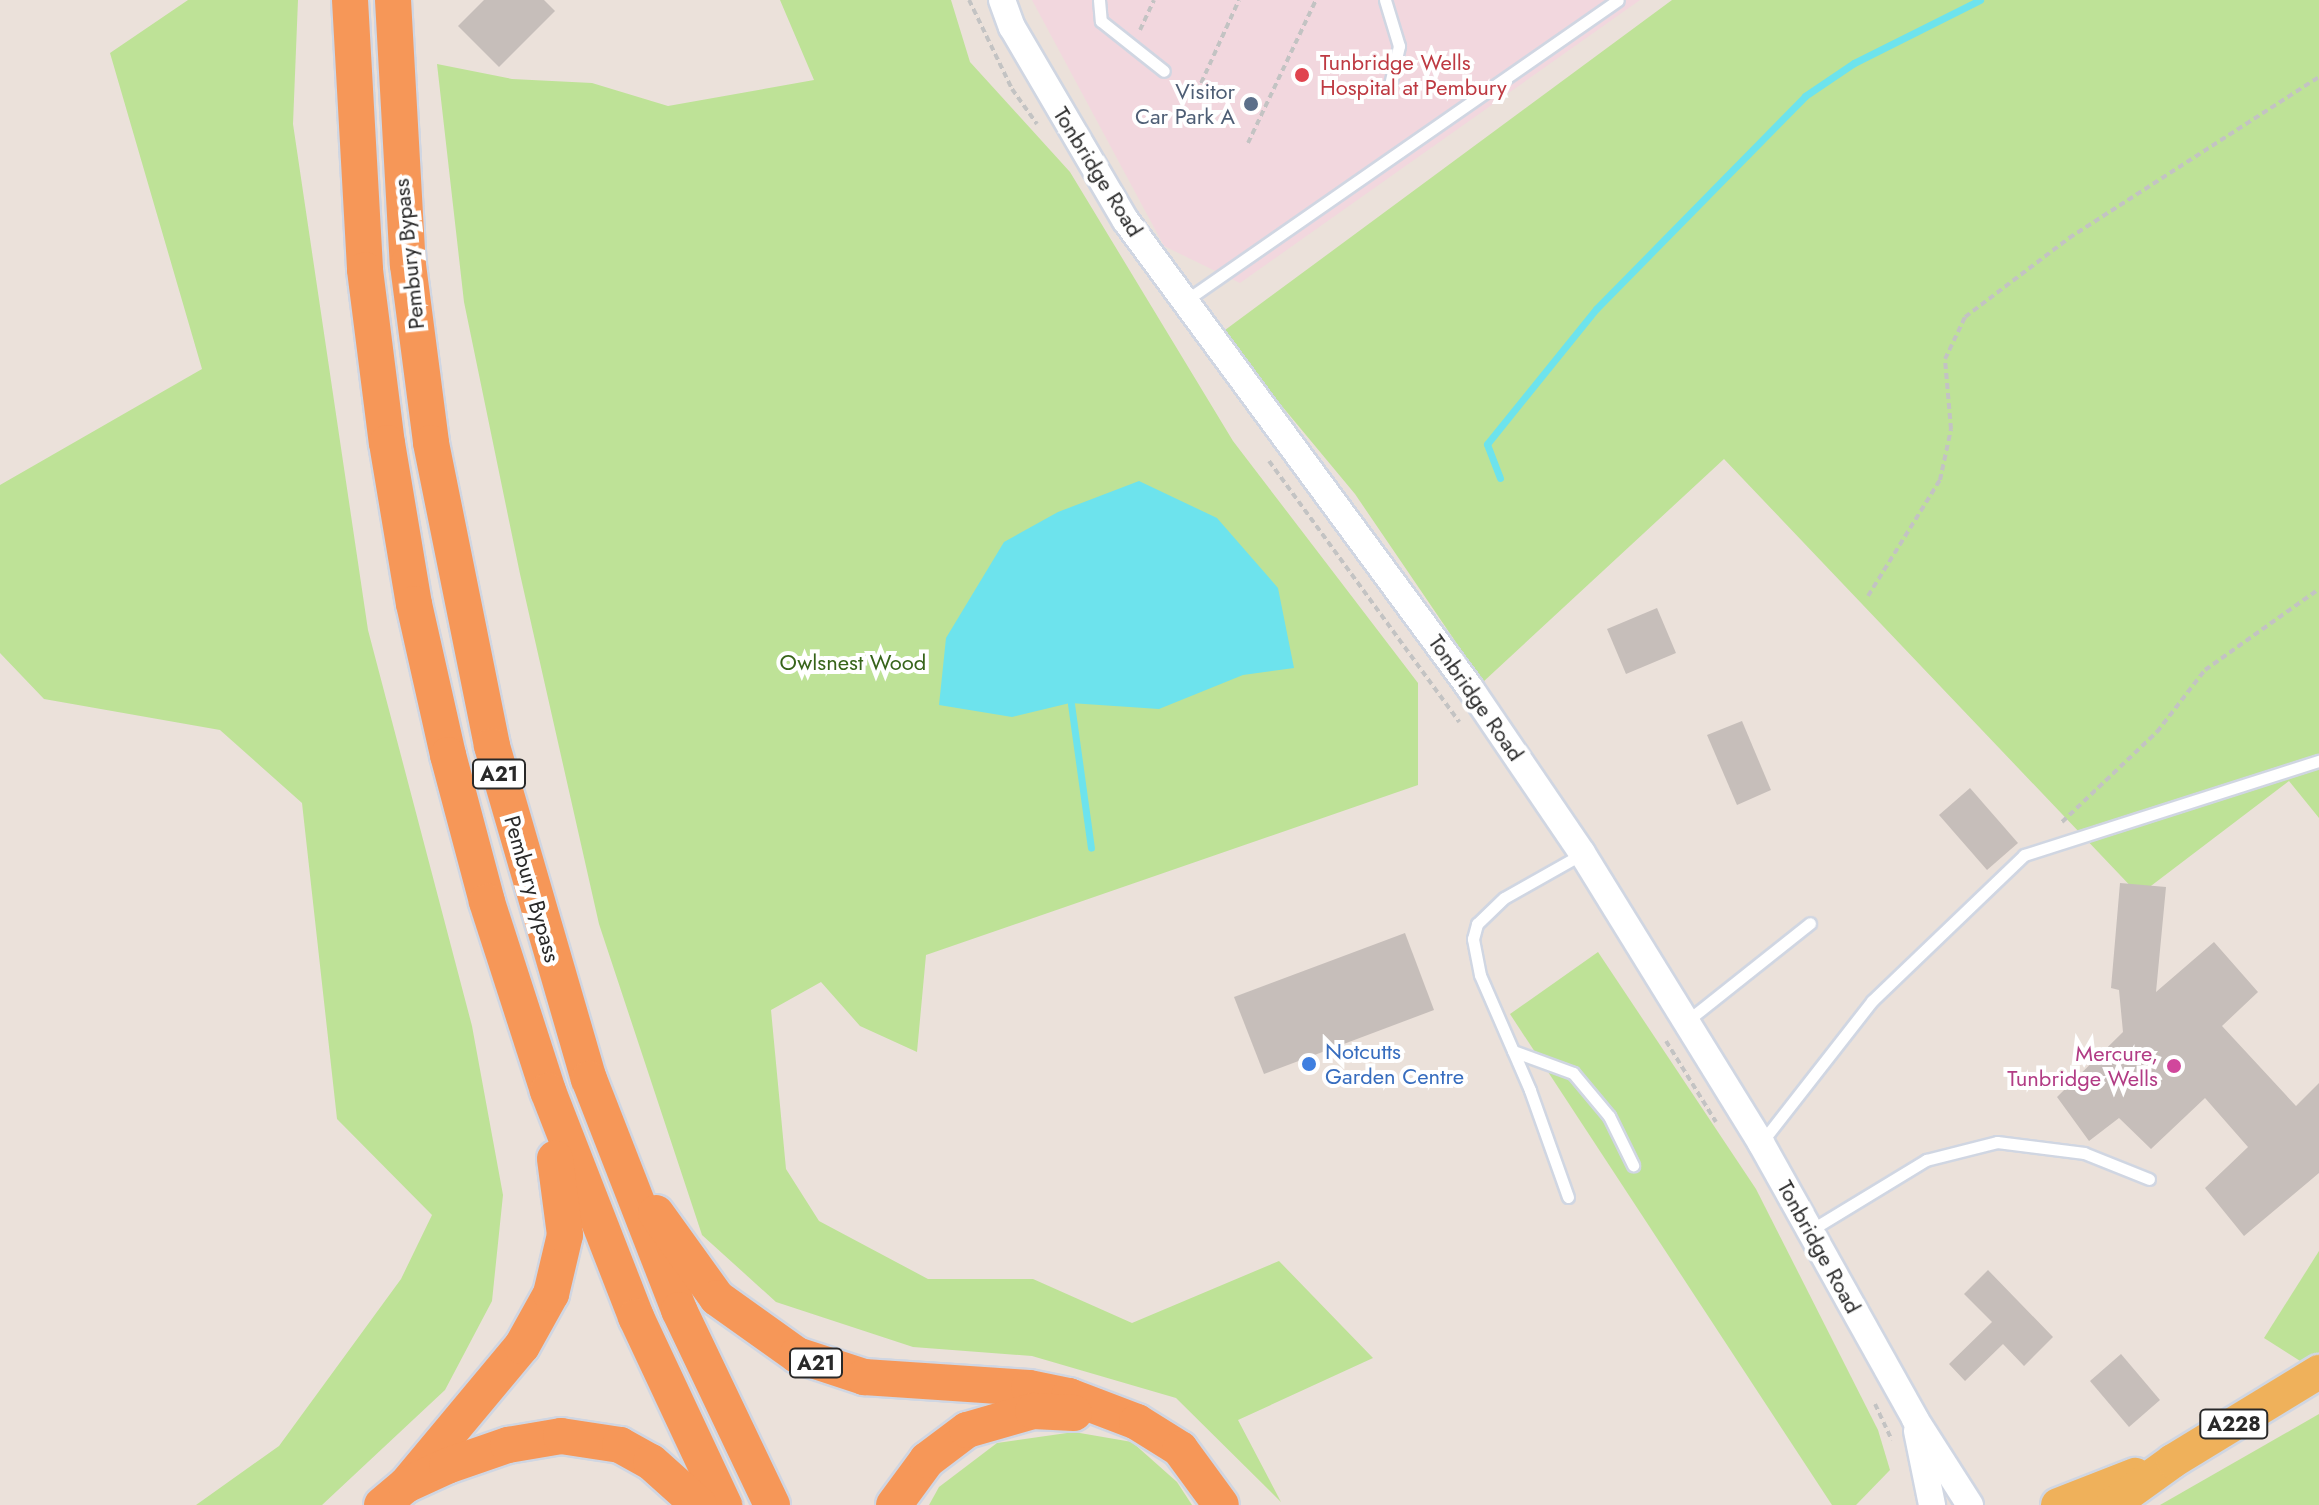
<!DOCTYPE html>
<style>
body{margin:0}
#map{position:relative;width:2319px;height:1505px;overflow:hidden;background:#ebe1da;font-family:Jost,sans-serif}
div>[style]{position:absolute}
.medical>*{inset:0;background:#f2d7de}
.green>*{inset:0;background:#bee297}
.water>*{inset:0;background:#6de3ed}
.stream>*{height:7px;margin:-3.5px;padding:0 3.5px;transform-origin:3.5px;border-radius:3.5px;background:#6de3ed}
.building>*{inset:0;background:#c6beba}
.path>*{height:4px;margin-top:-2px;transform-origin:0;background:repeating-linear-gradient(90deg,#c3c3c3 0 6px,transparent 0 10px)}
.roads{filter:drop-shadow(2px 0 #d0d6e2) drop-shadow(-2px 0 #d0d6e2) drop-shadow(0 2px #d0d6e2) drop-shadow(0 -2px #d0d6e2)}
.service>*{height:11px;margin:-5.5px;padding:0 5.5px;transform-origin:5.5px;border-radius:5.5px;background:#fff}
.tertiary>*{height:26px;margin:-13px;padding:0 13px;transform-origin:13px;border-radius:13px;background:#fff}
.primary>*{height:34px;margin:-17px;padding:0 17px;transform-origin:17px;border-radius:17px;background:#efb15b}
.trunk>*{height:36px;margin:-18px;padding:0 18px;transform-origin:18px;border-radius:18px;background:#f69758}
.dots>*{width:22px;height:22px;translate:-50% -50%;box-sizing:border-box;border:4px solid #fff;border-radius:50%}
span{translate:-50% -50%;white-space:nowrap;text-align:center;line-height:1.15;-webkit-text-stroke:8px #fff;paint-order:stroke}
.shield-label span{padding:2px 6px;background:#fff;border:2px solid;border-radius:6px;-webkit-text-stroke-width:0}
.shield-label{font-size:20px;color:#292929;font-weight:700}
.health-label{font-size:22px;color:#be3a42}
.left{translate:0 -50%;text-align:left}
.service-label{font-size:22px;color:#4e5e75}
.right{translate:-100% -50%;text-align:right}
.street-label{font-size:22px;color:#292929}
.park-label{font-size:22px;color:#37641a}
.shop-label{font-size:22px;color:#366cbe}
.hotel-label{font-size:22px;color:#b23c85}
</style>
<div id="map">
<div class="medical">
<div style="clip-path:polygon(1032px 0,1640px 0,1240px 283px,1164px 246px)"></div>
</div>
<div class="green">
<div style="clip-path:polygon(188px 0,298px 0,293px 124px,368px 630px,472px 1026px,503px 1195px,492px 1301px,445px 1390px,322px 1505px,196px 1505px,279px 1446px,401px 1279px,432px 1215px,337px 1119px,302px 803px,220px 730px,44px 699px,0 653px,0 485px,202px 369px,110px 53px)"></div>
<div style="clip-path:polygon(780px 0,951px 0,970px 62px,1070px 172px,1233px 441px,1418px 683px,1418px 785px,926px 955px,917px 1052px,860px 1026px,821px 982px,771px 1010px,786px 1169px,819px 1221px,928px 1279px,1033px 1279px,1132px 1323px,1279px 1261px,1373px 1358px,1238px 1420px,1281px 1502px,1176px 1398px,1032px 1356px,913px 1347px,776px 1302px,702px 1235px,599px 924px,520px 574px,464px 302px,437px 64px,512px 79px,592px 83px,668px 106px,814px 80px)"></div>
<div style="clip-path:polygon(1672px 0,2319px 0,2319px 818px,2289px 781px,2139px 895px,1724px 459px,1483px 682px,1355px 494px,1221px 333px)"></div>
<div style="clip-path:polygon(1598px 952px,1756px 1189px,1878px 1430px,1890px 1470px,1856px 1505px,1832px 1505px,1510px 1014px)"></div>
<div style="clip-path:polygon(2319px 1251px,2319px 1373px,2264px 1338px)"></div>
<div style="clip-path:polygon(2319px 1414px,2319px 1505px,2160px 1505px)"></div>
<div style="clip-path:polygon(1074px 1432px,1132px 1442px,1177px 1482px,1192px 1505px,929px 1505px,939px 1487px,997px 1443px)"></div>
</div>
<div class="water">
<div style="clip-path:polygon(1139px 481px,1217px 518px,1278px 588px,1294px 668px,1243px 675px,1159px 709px,1070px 703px,1012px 717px,939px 705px,946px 638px,1004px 542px,1058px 512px)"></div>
</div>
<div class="stream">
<div style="left:1500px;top:478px;width:36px;rotate:-111deg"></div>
<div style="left:1487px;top:444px;width:174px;rotate:-51.1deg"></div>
<div style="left:1596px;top:309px;width:298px;rotate:-45.5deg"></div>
<div style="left:1805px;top:96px;width:59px;rotate:-34deg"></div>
<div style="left:1854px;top:63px;width:141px;rotate:-26.6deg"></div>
<div style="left:1071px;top:704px;width:145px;rotate:82.1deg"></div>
</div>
<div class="building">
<div style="clip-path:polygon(484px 0,544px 0,555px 11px,499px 67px,458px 26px)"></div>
<div style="clip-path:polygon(1657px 608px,1676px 653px,1626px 674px,1607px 629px)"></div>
<div style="clip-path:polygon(1742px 721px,1771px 790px,1737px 805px,1707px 735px)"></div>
<div style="clip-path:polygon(1970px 788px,2018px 843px,1987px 870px,1939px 815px)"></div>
<div style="clip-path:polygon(2120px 883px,2166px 887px,2156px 992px,2214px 942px,2258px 992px,2222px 1026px,2296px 1106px,2319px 1083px,2319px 1173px,2244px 1236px,2205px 1188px,2248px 1147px,2205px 1098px,2151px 1149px,2119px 1118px,2089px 1141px,2057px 1097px,2123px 1032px,2119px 990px,2111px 988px)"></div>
<div style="clip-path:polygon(1405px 933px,1434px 1010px,1264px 1074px,1234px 997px)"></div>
<div style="clip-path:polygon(1988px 1270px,2053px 1337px,2024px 1366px,2003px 1344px,1965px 1381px,1949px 1364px,1992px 1322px,1964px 1294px)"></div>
<div style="clip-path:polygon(2121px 1354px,2160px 1400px,2129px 1427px,2090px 1381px)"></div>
</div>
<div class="path">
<div style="left:969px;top:0;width:99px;rotate:64.2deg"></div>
<div style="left:1012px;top:89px;width:43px;rotate:54.5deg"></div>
<div style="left:1140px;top:30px;width:33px;rotate:-65deg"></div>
<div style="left:1197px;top:92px;width:101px;rotate:-65.5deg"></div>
<div style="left:1248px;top:143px;width:158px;rotate:-64.6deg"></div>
<div style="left:1269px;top:461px;width:323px;rotate:53.9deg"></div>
<div style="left:1868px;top:596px;width:137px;rotate:-58.2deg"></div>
<div style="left:1940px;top:480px;width:52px;rotate:-77.8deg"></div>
<div style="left:1951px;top:429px;width:70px;rotate:-94.9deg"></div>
<div style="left:1945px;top:359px;width:47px;rotate:-64.5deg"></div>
<div style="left:1965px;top:317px;width:131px;rotate:-37.2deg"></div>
<div style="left:2069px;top:238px;width:297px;rotate:-32.8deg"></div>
<div style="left:2062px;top:822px;width:131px;rotate:-43.5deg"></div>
<div style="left:2157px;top:732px;width:78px;rotate:-52.3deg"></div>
<div style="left:2205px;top:670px;width:140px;rotate:-35.4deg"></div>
<div style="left:1666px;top:1041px;width:95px;rotate:58.3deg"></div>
<div style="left:1875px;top:1404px;width:40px;rotate:65deg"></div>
</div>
<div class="roads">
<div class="service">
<div style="left:1099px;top:0;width:21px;rotate:85deg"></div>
<div style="left:1101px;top:21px;width:80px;rotate:38.4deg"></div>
<div style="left:1385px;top:0;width:48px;rotate:73.1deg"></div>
<div style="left:1399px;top:46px;width:44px;rotate:103.1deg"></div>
<div style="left:1185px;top:301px;width:527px;rotate:-34.81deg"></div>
<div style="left:1687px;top:1021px;width:157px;rotate:-38.5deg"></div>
<div style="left:1513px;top:1051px;width:64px;rotate:20.1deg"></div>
<div style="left:1573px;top:1073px;width:56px;rotate:50.1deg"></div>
<div style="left:1609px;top:1116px;width:55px;rotate:63.9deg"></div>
<div style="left:1761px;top:1143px;width:180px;rotate:-52deg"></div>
<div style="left:1872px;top:1001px;width:211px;rotate:-43.8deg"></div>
<div style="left:2024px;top:855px;width:310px;rotate:-17.7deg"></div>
<div style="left:1568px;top:1197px;width:114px;rotate:-109.6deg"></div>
<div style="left:1530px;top:1090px;width:125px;rotate:-113.5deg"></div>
<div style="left:1480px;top:975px;width:37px;rotate:-101deg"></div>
<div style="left:1473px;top:939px;width:16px;rotate:-75deg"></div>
<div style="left:1477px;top:924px;width:37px;rotate:-44deg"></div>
<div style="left:1504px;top:898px;width:90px;rotate:-29.4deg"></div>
<div style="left:1811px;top:1230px;width:135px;rotate:-31.3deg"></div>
<div style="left:1926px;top:1160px;width:73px;rotate:-14.2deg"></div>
<div style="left:1997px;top:1142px;width:88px;rotate:7.2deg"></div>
<div style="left:2084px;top:1153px;width:70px;rotate:21.8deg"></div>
</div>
<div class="tertiary">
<div style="left:1002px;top:0;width:29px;rotate:70deg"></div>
<div style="left:1012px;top:27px;width:225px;rotate:59.6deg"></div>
<div style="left:1126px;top:221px;width:580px;rotate:53.62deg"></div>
<div style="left:1470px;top:688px;width:199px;rotate:55.8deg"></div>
<div style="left:1582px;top:853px;width:341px;rotate:58.3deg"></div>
<div style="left:1761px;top:1143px;width:316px;rotate:60.8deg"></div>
<div style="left:1915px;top:1419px;width:102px;rotate:57.4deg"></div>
<div style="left:1917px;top:1431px;width:76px;rotate:78.5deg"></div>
</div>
<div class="primary">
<div style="left:2058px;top:1505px;width:83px;rotate:-21.3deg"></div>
<div style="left:2112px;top:1505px;width:75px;rotate:-35.8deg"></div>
<div style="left:2173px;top:1461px;width:171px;rotate:-31.4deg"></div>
</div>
<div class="trunk">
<div style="left:350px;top:0;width:270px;rotate:86.8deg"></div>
<div style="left:365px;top:270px;width:174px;rotate:82.8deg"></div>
<div style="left:387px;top:443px;width:163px;rotate:80.5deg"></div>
<div style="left:414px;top:604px;width:155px;rotate:77.3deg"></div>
<div style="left:448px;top:755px;width:152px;rotate:75.1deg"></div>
<div style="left:487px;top:902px;width:199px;rotate:72.1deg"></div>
<div style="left:548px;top:1091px;width:243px;rotate:68.7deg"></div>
<div style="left:636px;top:1317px;width:208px;rotate:64.9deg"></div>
<div style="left:393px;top:0;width:265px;rotate:86.8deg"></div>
<div style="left:408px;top:265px;width:179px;rotate:82.6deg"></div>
<div style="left:431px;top:443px;width:309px;rotate:78.6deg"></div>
<div style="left:492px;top:746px;width:347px;rotate:73.8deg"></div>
<div style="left:589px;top:1079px;width:248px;rotate:68.7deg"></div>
<div style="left:679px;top:1310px;width:216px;rotate:64.5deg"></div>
<div style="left:656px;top:1213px;width:105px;rotate:54.3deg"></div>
<div style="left:717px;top:1298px;width:98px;rotate:35.5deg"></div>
<div style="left:797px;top:1355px;width:71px;rotate:18.2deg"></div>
<div style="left:864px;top:1377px;width:165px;rotate:3.8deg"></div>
<div style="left:1029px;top:1388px;width:41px;rotate:11.3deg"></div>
<div style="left:1069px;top:1396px;width:73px;rotate:20.9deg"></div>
<div style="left:1137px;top:1422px;width:51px;rotate:32.1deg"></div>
<div style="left:1180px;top:1449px;width:69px;rotate:53.8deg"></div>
<div style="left:406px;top:1485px;width:181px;rotate:-50.2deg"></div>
<div style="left:522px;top:1346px;width:60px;rotate:-60.9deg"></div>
<div style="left:551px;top:1294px;width:61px;rotate:-76.7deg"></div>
<div style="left:565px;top:1235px;width:77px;rotate:-97.5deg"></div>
<div style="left:382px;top:1505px;width:31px;rotate:-40deg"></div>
<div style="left:406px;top:1485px;width:45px;rotate:-24.9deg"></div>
<div style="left:447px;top:1466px;width:65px;rotate:-19deg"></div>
<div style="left:508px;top:1445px;width:54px;rotate:-9.6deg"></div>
<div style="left:561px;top:1436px;width:60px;rotate:8.7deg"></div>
<div style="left:620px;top:1445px;width:35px;rotate:29deg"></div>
<div style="left:651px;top:1462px;width:64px;rotate:41.9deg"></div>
<div style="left:894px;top:1505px;width:56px;rotate:-53.7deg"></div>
<div style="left:927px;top:1460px;width:50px;rotate:-36.9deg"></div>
<div style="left:967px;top:1430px;width:69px;rotate:-16.1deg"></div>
<div style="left:1033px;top:1411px;width:41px;rotate:2.8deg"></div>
</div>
</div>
<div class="dots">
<div style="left:1302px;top:75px;background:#e0444e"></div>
<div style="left:1251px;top:104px;background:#5c6f8a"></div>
<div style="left:1309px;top:1064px;background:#3f7fe0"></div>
<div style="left:2174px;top:1066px;background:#d1479c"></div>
</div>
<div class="shield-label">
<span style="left:499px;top:774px">A21</span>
<span style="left:816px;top:1363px">A21</span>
<span style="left:2234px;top:1424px">A228</span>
</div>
<div class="health-label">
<span class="left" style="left:1320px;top:75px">Tunbridge Wells<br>Hospital at Pembury</span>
</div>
<div class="service-label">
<span class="right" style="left:1235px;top:104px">Visitor<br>Car Park A</span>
</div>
<div class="street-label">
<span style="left:1098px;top:172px;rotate:58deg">Tonbridge Road</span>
<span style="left:409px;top:254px;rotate:-96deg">Pembury Bypass</span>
<span style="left:1476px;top:698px;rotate:55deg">Tonbridge Road</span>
<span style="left:532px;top:889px;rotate:74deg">Pembury Bypass</span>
<span style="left:1819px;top:1247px;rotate:61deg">Tonbridge Road</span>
</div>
<div class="park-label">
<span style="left:853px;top:663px">Owlsnest Wood</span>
</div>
<div class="shop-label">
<span class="left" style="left:1325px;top:1064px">Notcutts<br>Garden Centre</span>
</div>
<div class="hotel-label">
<span class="right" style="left:2158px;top:1066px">Mercure,<br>Tunbridge Wells</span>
</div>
</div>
